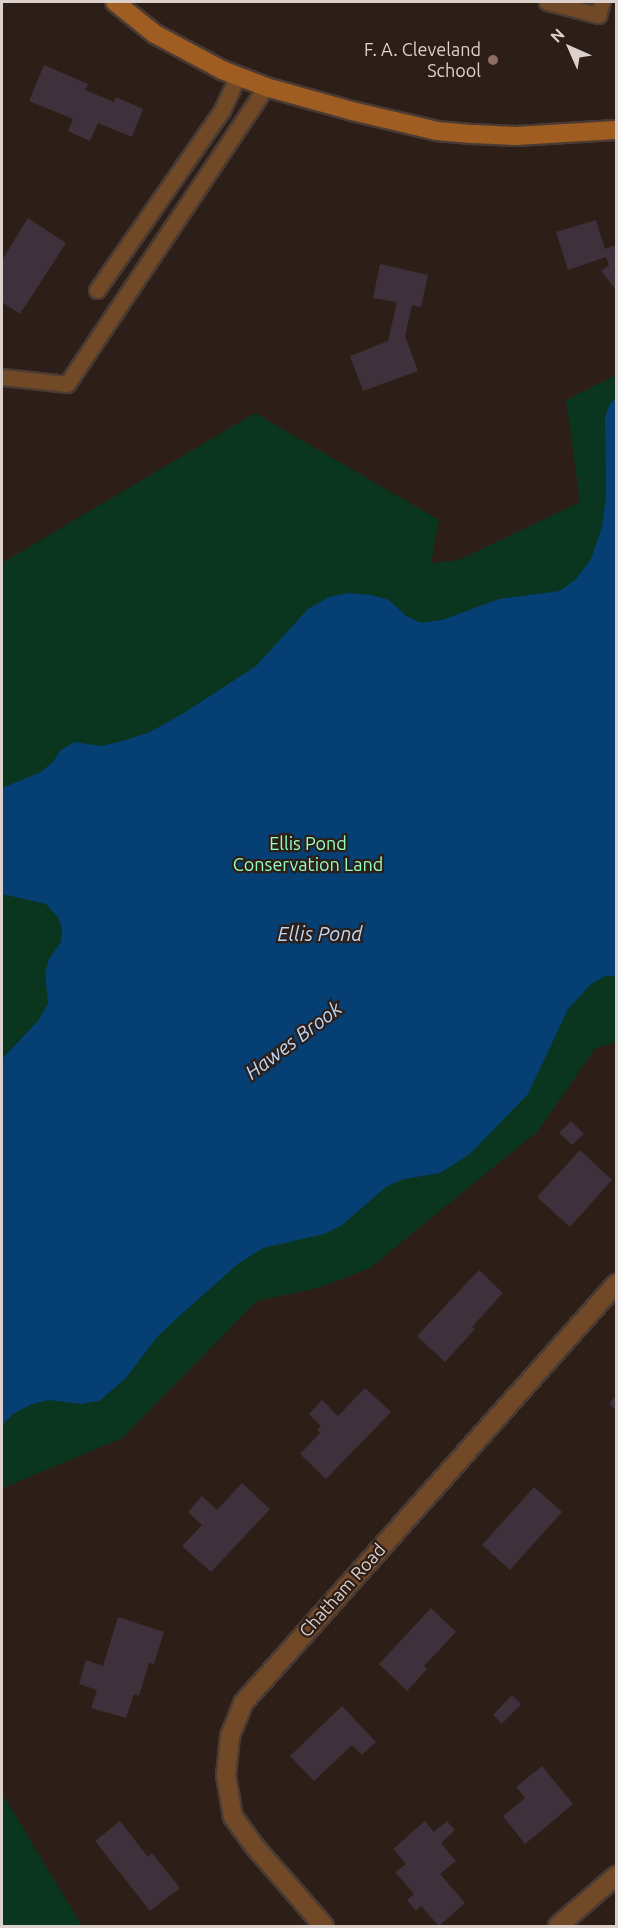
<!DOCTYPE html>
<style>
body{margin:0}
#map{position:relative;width:618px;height:1928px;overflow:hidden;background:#2d1e17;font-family:Ubuntu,sans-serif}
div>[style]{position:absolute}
.green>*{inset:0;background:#0a351f}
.water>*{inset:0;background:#063f73}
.building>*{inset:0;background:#3f313c}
.roads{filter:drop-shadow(2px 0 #493b34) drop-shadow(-2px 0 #493b34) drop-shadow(0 2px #493b34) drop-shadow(0 -2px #493b34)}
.lane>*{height:15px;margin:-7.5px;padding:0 7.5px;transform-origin:7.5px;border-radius:7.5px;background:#724927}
.street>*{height:18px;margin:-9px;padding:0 9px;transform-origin:9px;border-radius:9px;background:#724927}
.secondary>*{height:18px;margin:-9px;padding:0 9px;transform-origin:9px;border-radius:9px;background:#9f5d22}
.dots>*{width:16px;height:16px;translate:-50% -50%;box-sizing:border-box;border:3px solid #2d1e17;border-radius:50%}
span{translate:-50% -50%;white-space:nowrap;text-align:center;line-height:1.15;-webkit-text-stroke:4.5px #2d1e17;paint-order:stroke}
.poi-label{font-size:18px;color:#dcd1cc}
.right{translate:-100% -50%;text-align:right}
.park-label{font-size:18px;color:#92febf}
.street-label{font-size:18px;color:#dcd1cc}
.water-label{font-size:20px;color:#bcd8f8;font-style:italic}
.frame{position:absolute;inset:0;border:3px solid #dcd1cc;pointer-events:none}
.north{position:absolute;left:540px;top:18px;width:60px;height:60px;-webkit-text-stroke:4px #2d1e17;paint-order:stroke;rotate:315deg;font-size:16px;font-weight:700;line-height:24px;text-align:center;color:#dcd1cc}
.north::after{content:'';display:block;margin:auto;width:21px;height:27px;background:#dcd1cc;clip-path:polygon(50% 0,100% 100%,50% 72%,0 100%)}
</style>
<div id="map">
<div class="green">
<div style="clip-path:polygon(616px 375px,616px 1042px,595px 1049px,538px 1131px,370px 1268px,318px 1288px,257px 1301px,122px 1438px,3px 1488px,2px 1492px,2px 563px,255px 413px,439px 520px,431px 563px,459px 560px,580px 502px,566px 400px)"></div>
<div style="clip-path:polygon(2px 1793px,82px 1926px,2px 1926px)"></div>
</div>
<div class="water">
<div style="clip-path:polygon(616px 398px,616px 976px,605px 976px,591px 984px,568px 1009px,528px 1094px,470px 1154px,440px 1173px,404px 1179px,387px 1186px,342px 1225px,324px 1234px,263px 1248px,239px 1263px,176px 1319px,157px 1337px,126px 1378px,99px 1401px,81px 1404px,49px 1400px,32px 1404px,13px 1414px,2px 1426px,2px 1059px,38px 1021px,48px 1004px,45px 973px,49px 959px,61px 942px,62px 928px,58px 917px,46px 904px,2px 894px,2px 788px,41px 772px,53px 762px,60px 751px,74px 742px,101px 746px,123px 741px,150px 732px,184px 713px,256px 666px,308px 609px,329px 597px,349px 593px,371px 595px,389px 600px,406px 616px,421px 623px,442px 620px,499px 599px,560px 591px,576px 579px,591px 559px,602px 527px,606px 496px,605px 417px,610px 404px)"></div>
</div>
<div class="building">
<div style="clip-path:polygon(44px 65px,88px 84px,85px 90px,114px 102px,116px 97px,143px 109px,132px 137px,98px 123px,90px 141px,68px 131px,73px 119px,29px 101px)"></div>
<div style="clip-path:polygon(28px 218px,66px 243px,20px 314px,2px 302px,2px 260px)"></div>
<div style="clip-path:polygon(596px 220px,605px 249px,616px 245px,616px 290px,601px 271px,609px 265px,606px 257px,568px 270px,556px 232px)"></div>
<div style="clip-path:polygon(380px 264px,428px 275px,421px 307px,412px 305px,405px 336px,418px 371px,363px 391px,350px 356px,388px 341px,397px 302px,373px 298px)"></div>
<div style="clip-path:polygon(571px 1121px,584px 1134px,572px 1145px,559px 1133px)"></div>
<div style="clip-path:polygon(580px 1150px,612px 1180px,570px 1227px,537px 1197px)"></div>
<div style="clip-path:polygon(479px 1270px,503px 1293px,472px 1327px,475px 1329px,445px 1362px,417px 1336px)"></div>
<div style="clip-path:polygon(365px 1388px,391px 1412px,326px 1479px,300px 1454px,320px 1433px,317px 1430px,321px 1426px,309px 1414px,322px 1400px,338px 1416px)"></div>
<div style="clip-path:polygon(616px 1396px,616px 1411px,609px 1403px)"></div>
<div style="clip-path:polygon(242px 1483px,270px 1509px,211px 1572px,182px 1546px,202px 1525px,188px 1512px,202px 1496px,217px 1510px)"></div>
<div style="clip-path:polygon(534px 1487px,562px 1512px,510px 1570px,482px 1545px)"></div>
<div style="clip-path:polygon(431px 1608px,456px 1632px,424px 1666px,427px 1669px,407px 1691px,379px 1664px)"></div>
<div style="clip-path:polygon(118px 1617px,164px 1632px,154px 1664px,149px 1663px,139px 1696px,134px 1694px,126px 1718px,91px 1708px,97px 1690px,79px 1684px,86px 1660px,103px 1666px)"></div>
<div style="clip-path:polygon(512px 1695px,521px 1704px,502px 1724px,493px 1715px)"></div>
<div style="clip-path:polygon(342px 1706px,376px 1742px,362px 1755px,352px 1745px,314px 1781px,290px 1756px)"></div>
<div style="clip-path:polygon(542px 1766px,573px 1804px,525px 1844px,503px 1816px,525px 1798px,516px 1787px)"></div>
<div style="clip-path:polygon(120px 1821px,148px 1857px,152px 1853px,180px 1888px,150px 1911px,95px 1841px)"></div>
<div style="clip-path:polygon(425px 1821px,434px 1832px,447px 1821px,455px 1830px,441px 1843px,456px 1861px,440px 1874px,465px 1903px,439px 1926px,421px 1906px,416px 1911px,407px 1900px,414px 1894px,395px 1872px,406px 1864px,393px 1849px)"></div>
</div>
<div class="roads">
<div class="lane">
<div style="left:547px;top:2px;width:53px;rotate:14.3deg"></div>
<div style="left:598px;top:15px;width:14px;rotate:-73deg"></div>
<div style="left:97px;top:290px;width:219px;rotate:-55.2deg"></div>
<div style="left:222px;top:110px;width:38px;rotate:-65deg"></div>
<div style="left:2px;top:377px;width:65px;rotate:6.1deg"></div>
<div style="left:67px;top:384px;width:358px;rotate:-56.2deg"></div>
</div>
<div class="street">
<div style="left:324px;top:1926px;width:105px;rotate:-131.1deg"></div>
<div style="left:255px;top:1847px;width:37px;rotate:-126deg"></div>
<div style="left:233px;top:1817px;width:42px;rotate:-99.7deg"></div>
<div style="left:226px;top:1776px;width:40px;rotate:-84.3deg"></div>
<div style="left:230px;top:1736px;width:37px;rotate:-68deg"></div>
<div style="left:244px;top:1702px;width:560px;rotate:-48.33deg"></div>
<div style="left:558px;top:1926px;width:77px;rotate:-40.8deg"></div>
</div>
<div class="secondary">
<div style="left:115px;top:2px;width:51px;rotate:38.7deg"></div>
<div style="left:155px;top:34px;width:76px;rotate:28.2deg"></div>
<div style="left:222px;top:70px;width:47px;rotate:21.1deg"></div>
<div style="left:266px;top:87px;width:89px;rotate:15.6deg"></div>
<div style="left:352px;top:111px;width:87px;rotate:13.2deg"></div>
<div style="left:437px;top:131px;width:37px;rotate:5deg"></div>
<div style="left:474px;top:134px;width:42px;rotate:2.7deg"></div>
<div style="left:516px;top:136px;width:100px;rotate:-3.4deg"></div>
</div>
</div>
<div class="dots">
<div style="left:493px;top:60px;background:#8d6e63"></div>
</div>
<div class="poi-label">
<span class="right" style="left:481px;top:60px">F. A. Cleveland<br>School</span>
</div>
<div class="park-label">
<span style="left:308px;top:854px">Ellis Pond<br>Conservation Land</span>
</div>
<div class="street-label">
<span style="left:342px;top:1590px;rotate:-48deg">Chatham Road</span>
</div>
<div class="water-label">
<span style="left:320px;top:933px">Ellis Pond</span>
<span style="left:293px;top:1040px;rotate:-37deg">Hawes Brook</span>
</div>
<div class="frame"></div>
<div class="north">N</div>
</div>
